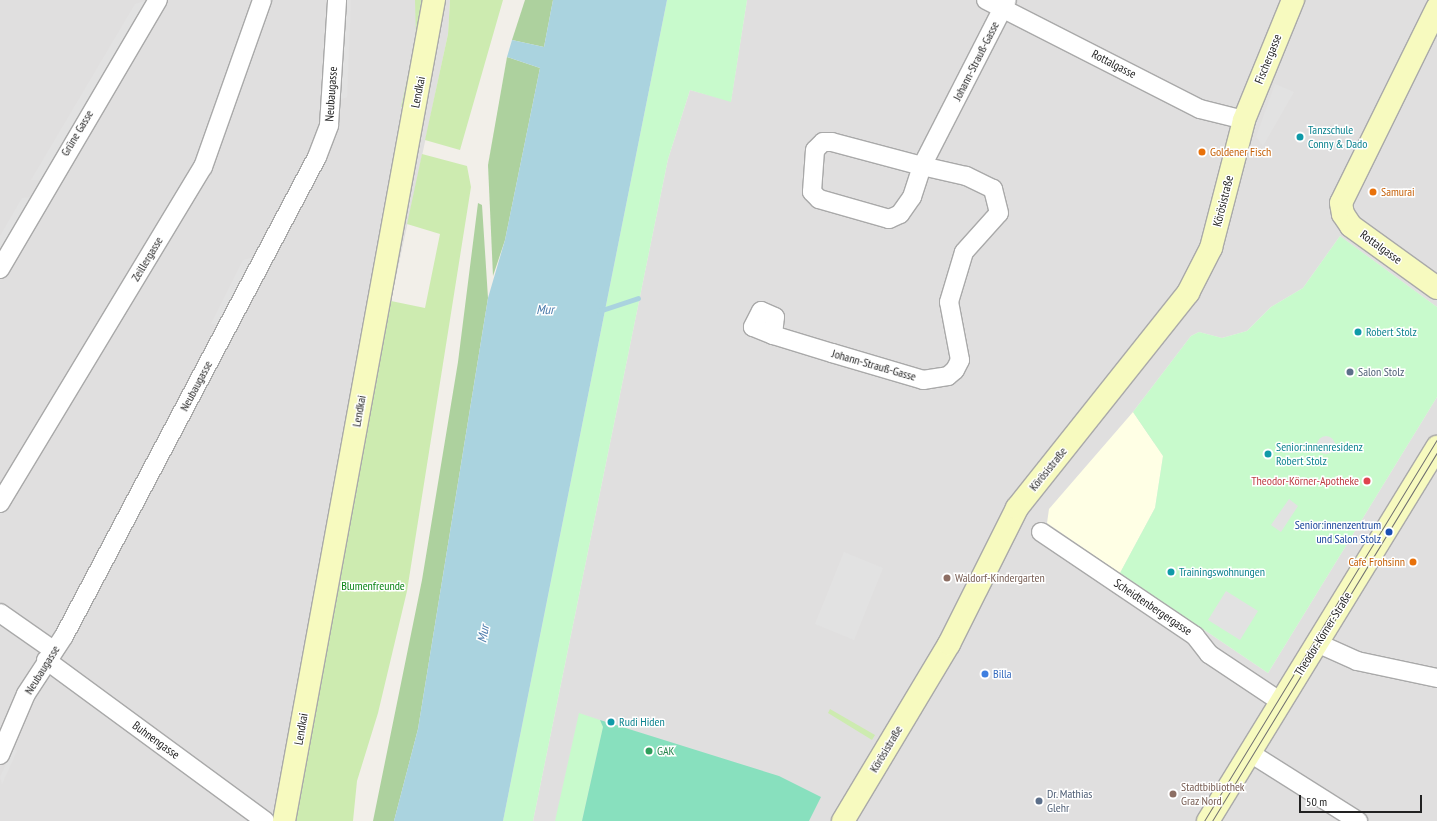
<!DOCTYPE html>
<meta charset="utf-8">
<style>
body{margin:0}
#map{position:relative;width:1437px;height:821px;overflow:hidden;background:#f2efe9;font-family:"PT Sans Narrow",sans-serif}
div>[style]{position:absolute}
.residential>*{inset:0;background:#e0dfdf}
.education>*{inset:0;background:#ffffe5}
.grass>*{inset:0;background:#cdebb0}
.forest>*{inset:0;background:#add19e}
.park>*{inset:0;background:#c8facc}
.pitch>*{inset:0;background:#88e0be}
.parking>*{inset:0;background:#e2e2e2}
.round{border-radius:50%}
.water>*{inset:0;background:#aad3df}
.stream>*{height:5px;margin:-2.5px;padding:0 2.5px;transform-origin:2.5px;border-radius:2.5px;background:#aad3df}
.roads{filter:drop-shadow(1px 0 #a9a9a9) drop-shadow(-1px 0 #a9a9a9) drop-shadow(0 1px #a9a9a9) drop-shadow(0 -1px #a9a9a9)}
.street>*{height:18px;margin:-9px;padding:0 9px;transform-origin:9px;border-radius:9px;background:#fff}
.secondary>*{height:22px;margin:-11px;padding:0 11px;transform-origin:11px;border-radius:11px;background:#f7fabf}
.tram>*{height:1px;margin:-0.5px;padding:0 0.5px;transform-origin:0.5px;border-radius:0.5px;background:#707070}
.dots>*{width:11px;height:11px;translate:-50% -50%;box-sizing:border-box;border:2px solid #fff;border-radius:50%}
span{translate:-50% -50%;white-space:nowrap;text-align:center;line-height:1.15;-webkit-text-stroke:3px #fff;paint-order:stroke}
.street-label{font-size:12px;color:#222}
.culture-label{font-size:12px;color:#0d838f}
.left{translate:0 -50%;text-align:left}
.food-label{font-size:12px;color:#c56008}
.right{translate:-100% -50%;text-align:right}
.service-label{font-size:12px;color:#4e5e75}
.health-label{font-size:12px;color:#be3a42}
.transit-label{font-size:12px;color:#164399}
.education-label{font-size:12px;color:#785e54}
.park-label{font-size:12px;color:#0c8416}
.shop-label{font-size:12px;color:#366cbe}
.leisure-label{font-size:12px;color:#27864d}
.water-label{font-size:13px;color:#4a7aab;font-style:italic}
.scale{position:absolute;left:1299px;top:795px;width:123px;height:18px;box-sizing:border-box;border:2px solid #222;border-top:0;padding-left:5px;font-size:12px;line-height:14px;white-space:nowrap;color:#222;-webkit-text-stroke:3px #fff;paint-order:stroke}
</style>
<div id="map">
<div class="residential">
<div style="clip-path:polygon(0 0,450px 0,448px 34px,391px 301px,296px 821px,0 821px)"></div>
<div style="clip-path:polygon(747px 0,1437px 0,1437px 307px,1340px 236px,1303px 288px,1271px 307px,1247px 331px,1222px 338px,1199px 332px,1191px 336px,1133px 412px,1154px 440px,1155px 508px,1120px 573px,1268px 673px,1437px 397px,1437px 821px,533px 821px,668px 159px,690px 90px,731px 101px)"></div>
</div>
<div class="education">
<div style="clip-path:polygon(1133px 412px,1163px 456px,1155px 508px,1120px 573px,1047px 523px,1049px 509px)"></div>
</div>
<div class="grass">
<div style="clip-path:polygon(415px 0,427px 0,409px 108px,401px 107px,416px 38px)"></div>
<div style="clip-path:polygon(450px 0,503px 0,460px 150px,425px 140px,448px 34px)"></div>
<div style="clip-path:polygon(422px 154px,467px 166px,471px 187px,407px 591px,378px 713px,357px 781px,353px 821px,296px 821px,391px 301px,425px 308px,440px 234px,407px 224px)"></div>
<div style="clip-path:polygon(830px 709px,875px 735px,872px 740px,828px 713px)"></div>
</div>
<div class="forest">
<div style="clip-path:polygon(525px 0,553px 0,544px 47px,512px 40px)"></div>
<div style="clip-path:polygon(507px 57px,540px 68px,505px 240px,493px 276px,488px 165px)"></div>
<div style="clip-path:polygon(478px 203px,482px 205px,488px 298px,418px 729px,394px 821px,373px 821px,422px 580px,458px 362px)"></div>
</div>
<div class="park">
<div style="clip-path:polygon(667px 0,747px 0,731px 102px,690px 90px,668px 159px,533px 821px,503px 821px)"></div>
<div style="clip-path:polygon(1340px 236px,1437px 307px,1437px 397px,1268px 673px,1120px 573px,1155px 508px,1163px 456px,1133px 412px,1191px 336px,1199px 332px,1222px 338px,1247px 331px,1271px 307px,1303px 288px)"></div>
<div style="clip-path:polygon(579px 713px,600px 720px,603px 727px,582px 821px,555px 821px)"></div>
</div>
<div class="pitch">
<div style="clip-path:polygon(600px 720px,779px 776px,821px 797px,809px 821px,582px 821px,603px 727px)"></div>
</div>
<div class="parking">
<div style="clip-path:polygon(148px 0,42px 180px,31px 180px,135px 4px)"></div>
<div style="clip-path:polygon(342px 0,351px 0,347px 97px,336px 102px)"></div>
<div style="clip-path:polygon(1275px 84px,1294px 92px,1263px 146px,1256px 137px)"></div>
<div style="clip-path:polygon(33px 197px,0 254px,0 236px,22px 198px)"></div>
<div style="clip-path:polygon(256px 257px,220px 324px,211px 324px,243px 260px)"></div>
<div class="round" style="left:1317px;top:436px;width:18px;height:18px"></div>
<div style="clip-path:polygon(1289px 499px,1298px 506px,1281px 532px,1271px 525px)"></div>
<div style="clip-path:polygon(844px 552px,883px 568px,854px 640px,815px 624px)"></div>
<div style="clip-path:polygon(1226px 591px,1258px 611px,1240px 640px,1208px 620px)"></div>
<div style="clip-path:polygon(13px 749px,17px 751px,2px 784px,0 777px)"></div>
</div>
<div class="water">
<div style="clip-path:polygon(553px 0,667px 0,503px 821px,394px 821px,418px 729px,488px 298px,505px 240px,540px 68px,507px 57px,512px 40px,544px 47px)"></div>
</div>
<div class="stream">
<div style="left:599px;top:311px;width:41px;rotate:-18.4deg"></div>
</div>
<div class="roads">
<div class="street">
<div style="left:986px;top:0;width:240px;rotate:27deg"></div>
<div style="left:1200px;top:109px;width:45px;rotate:14deg"></div>
<div style="left:0;top:269px;width:312px;rotate:-59.6deg"></div>
<div style="left:773px;top:335px;width:18px;rotate:-84deg"></div>
<div style="left:775px;top:317px;width:15px;rotate:-157deg"></div>
<div style="left:761px;top:311px;width:18px;rotate:117deg"></div>
<div style="left:753px;top:327px;width:22px;rotate:22deg"></div>
<div style="left:773px;top:335px;width:62px;rotate:17deg"></div>
<div style="left:832px;top:353px;width:95px;rotate:16.5deg"></div>
<div style="left:923px;top:380px;width:25px;rotate:-9deg"></div>
<div style="left:948px;top:376px;width:9px;rotate:-41deg"></div>
<div style="left:955px;top:370px;width:11px;rotate:-63deg"></div>
<div style="left:960px;top:360px;width:59px;rotate:-100.7deg"></div>
<div style="left:949px;top:302px;width:52px;rotate:-73.3deg"></div>
<div style="left:964px;top:252px;width:52px;rotate:-48.1deg"></div>
<div style="left:999px;top:213px;width:25px;rotate:-104deg"></div>
<div style="left:993px;top:189px;width:30px;rotate:-154deg"></div>
<div style="left:966px;top:176px;width:45px;rotate:-167.2deg"></div>
<div style="left:922px;top:166px;width:93px;rotate:-165.1deg"></div>
<div style="left:832px;top:142px;width:9px;rotate:180deg"></div>
<div style="left:823px;top:142px;width:11px;rotate:135deg"></div>
<div style="left:815px;top:150px;width:42px;rotate:94.1deg"></div>
<div style="left:812px;top:192px;width:10px;rotate:45deg"></div>
<div style="left:819px;top:199px;width:73px;rotate:15.9deg"></div>
<div style="left:889px;top:219px;width:12px;rotate:-24deg"></div>
<div style="left:900px;top:214px;width:21px;rotate:-55deg"></div>
<div style="left:912px;top:197px;width:33px;rotate:-72deg"></div>
<div style="left:922px;top:166px;width:186px;rotate:-62.9deg"></div>
<div style="left:0;top:503px;width:393px;rotate:-58.9deg"></div>
<div style="left:203px;top:167px;width:177px;rotate:-70.5deg"></div>
<div style="left:1041px;top:532px;width:186px;rotate:34deg"></div>
<div style="left:1195px;top:636px;width:23px;rotate:52deg"></div>
<div style="left:1209px;top:654px;width:87px;rotate:33.7deg"></div>
<div style="left:0;top:613px;width:65px;rotate:34.9deg"></div>
<div style="left:1317px;top:643px;width:44px;rotate:24.2deg"></div>
<div style="left:1357px;top:661px;width:82px;rotate:12deg"></div>
<div style="left:46px;top:660px;width:272px;rotate:36.3deg"></div>
<div style="left:1250px;top:753px;width:128px;rotate:32.2deg"></div>
<div style="left:0;top:755px;width:66px;rotate:-66.9deg"></div>
<div style="left:26px;top:694px;width:69px;rotate:-56.8deg"></div>
<div style="left:64px;top:636px;width:542px;rotate:-62.16deg"></div>
<div style="left:317px;top:157px;width:34px;rotate:-69deg"></div>
<div style="left:329px;top:125px;width:125px;rotate:-86.3deg"></div>
</div>
<div class="secondary">
<div style="left:1437px;top:8px;width:217px;rotate:116.2deg"></div>
<div style="left:1341px;top:203px;width:11px;rotate:80deg"></div>
<div style="left:1343px;top:214px;width:14px;rotate:56deg"></div>
<div style="left:1351px;top:226px;width:106px;rotate:35.8deg"></div>
<div style="left:284px;top:821px;width:835px;rotate:-79.65deg"></div>
<div style="left:843px;top:821px;width:206px;rotate:-59.1deg"></div>
<div style="left:949px;top:644px;width:152px;rotate:-63.4deg"></div>
<div style="left:1017px;top:508px;width:275px;rotate:-51.5deg"></div>
<div style="left:1188px;top:293px;width:51px;rotate:-62.9deg"></div>
<div style="left:1211px;top:248px;width:132px;rotate:-75.5deg"></div>
<div style="left:1244px;top:120px;width:130px;rotate:-67.8deg"></div>
<div style="left:1208px;top:821px;width:439px;rotate:-58.5deg"></div>
</div>
</div>
<div class="tram">
<div style="left:1204px;top:821px;width:447px;rotate:-58.6deg"></div>
<div style="left:1212px;top:821px;width:431px;rotate:-58.6deg"></div>
</div>
<div class="dots">
<div style="left:1300px;top:137px;background:#0f9aa8"></div>
<div style="left:1202px;top:152px;background:#e8710a"></div>
<div style="left:1373px;top:192px;background:#e8710a"></div>
<div style="left:1358px;top:332px;background:#0f9aa8"></div>
<div style="left:1350px;top:372px;background:#5c6f8a"></div>
<div style="left:1268px;top:454px;background:#0f9aa8"></div>
<div style="left:1367px;top:481px;background:#e0444e"></div>
<div style="left:1389px;top:532px;background:#1a4fb4"></div>
<div style="left:1413px;top:562px;background:#e8710a"></div>
<div style="left:1171px;top:572px;background:#0f9aa8"></div>
<div style="left:947px;top:578px;background:#8d6e63"></div>
<div style="left:985px;top:674px;background:#3f7fe0"></div>
<div style="left:611px;top:722px;background:#0f9aa8"></div>
<div style="left:649px;top:751px;background:#2e9e5b"></div>
<div style="left:1173px;top:794px;background:#8d6e63"></div>
<div style="left:1039px;top:801px;background:#5c6f8a"></div>
</div>
<div class="street-label">
<span style="left:1268px;top:59px;rotate:-68deg">Fischergasse</span>
<span style="left:976px;top:61px;rotate:-63deg">Johann-Strauß-Gasse</span>
<span style="left:1114px;top:64px;rotate:27deg">Rottalgasse</span>
<span style="left:418px;top:92px;rotate:-79deg">Lendkai</span>
<span style="left:331px;top:94px;rotate:-86deg">Neubaugasse</span>
<span style="left:77px;top:133px;rotate:-59deg">Grüne Gasse</span>
<span style="left:1223px;top:201px;rotate:-76deg">Körösistraße</span>
<span style="left:1381px;top:247px;rotate:36deg">Rottalgasse</span>
<span style="left:147px;top:259px;rotate:-59deg">Zeillergasse</span>
<span style="left:874px;top:365px;rotate:16deg">Johann-Strauß-Gasse</span>
<span style="left:196px;top:386px;rotate:-62deg">Neubaugasse</span>
<span style="left:359px;top:411px;rotate:-80deg">Lendkai</span>
<span style="left:1048px;top:469px;rotate:-51deg">Körösistraße</span>
<span style="left:1153px;top:607px;rotate:34deg">Scheidtenbergergasse</span>
<span style="left:1323px;top:634px;rotate:-58deg">Theodor-Körner-Straße</span>
<span style="left:42px;top:670px;rotate:-58deg">Neubaugasse</span>
<span style="left:301px;top:729px;rotate:-80deg">Lendkai</span>
<span style="left:156px;top:740px;rotate:36deg">Buhnengasse</span>
<span style="left:886px;top:749px;rotate:-59deg">Körösistraße</span>
</div>
<div class="culture-label">
<span class="left" style="left:1308px;top:137px">Tanzschule<br>Conny &amp; Dado</span>
<span class="left" style="left:1366px;top:332px">Robert Stolz</span>
<span class="left" style="left:1276px;top:454px">Senior:innenresidenz<br>Robert Stolz</span>
<span class="left" style="left:1179px;top:572px">Trainingswohnungen</span>
<span class="left" style="left:619px;top:722px">Rudi Hiden</span>
</div>
<div class="food-label">
<span class="left" style="left:1210px;top:152px">Goldener Fisch</span>
<span class="left" style="left:1381px;top:192px">Samurai</span>
<span class="right" style="left:1405px;top:562px">Cafe Frohsinn</span>
</div>
<div class="service-label">
<span class="left" style="left:1358px;top:372px">Salon Stolz</span>
<span class="left" style="left:1047px;top:801px">Dr. Mathias<br>Glehr</span>
</div>
<div class="health-label">
<span class="right" style="left:1359px;top:481px">Theodor-Körner-Apotheke</span>
</div>
<div class="transit-label">
<span class="right" style="left:1381px;top:532px">Senior:innenzentrum<br>und Salon Stolz</span>
</div>
<div class="education-label">
<span class="left" style="left:955px;top:578px">Waldorf-Kindergarten</span>
<span class="left" style="left:1181px;top:794px">Stadtbibliothek<br>Graz Nord</span>
</div>
<div class="park-label">
<span style="left:373px;top:586px">Blumenfreunde</span>
</div>
<div class="shop-label">
<span class="left" style="left:993px;top:674px">Billa</span>
</div>
<div class="leisure-label">
<span class="left" style="left:657px;top:751px">GAK</span>
</div>
<div class="water-label">
<span style="left:545px;top:310px">Mur</span>
<span style="left:484px;top:634px;rotate:-80deg">Mur</span>
</div>
<div class="scale">50 m</div>
</div>
